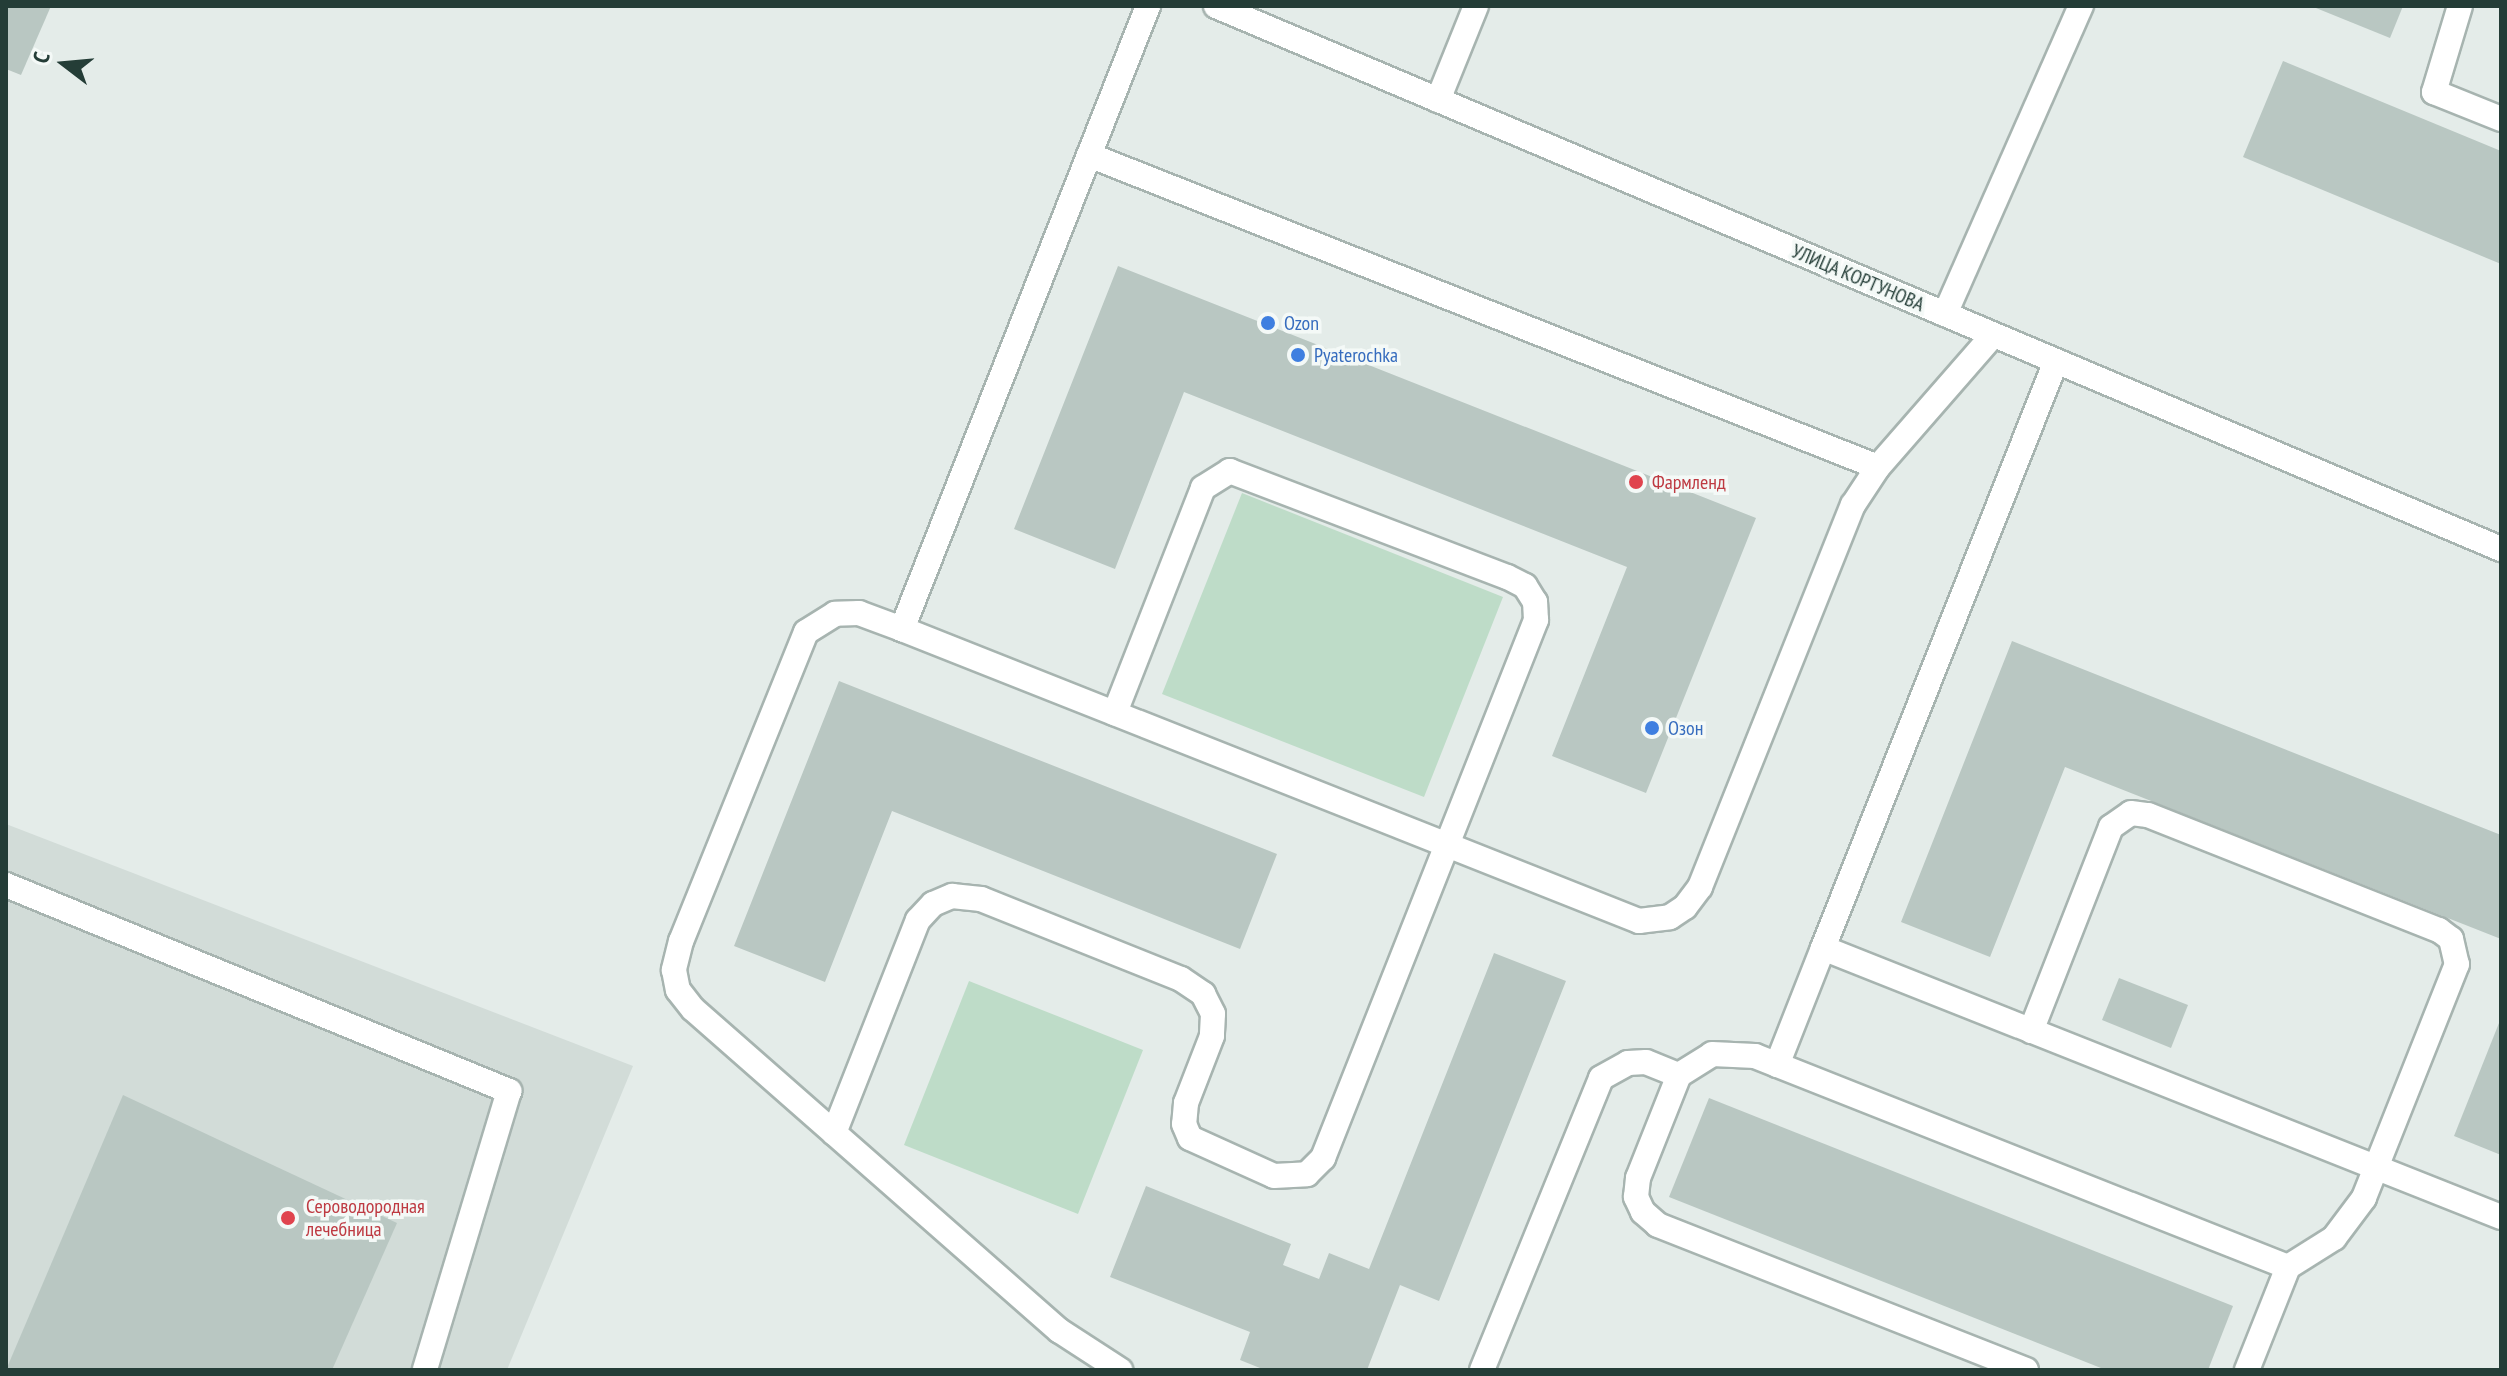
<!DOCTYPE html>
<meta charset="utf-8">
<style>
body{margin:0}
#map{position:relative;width:2507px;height:1376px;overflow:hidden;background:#e4ece9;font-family:"PT Sans Narrow",sans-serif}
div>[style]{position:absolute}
.built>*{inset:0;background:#d2dcd8}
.green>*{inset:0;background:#bedcc8}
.building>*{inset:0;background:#b9c7c2}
.roads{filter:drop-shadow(2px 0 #a7b4b0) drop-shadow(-2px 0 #a7b4b0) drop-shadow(0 2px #a7b4b0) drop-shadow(0 -2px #a7b4b0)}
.lane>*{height:24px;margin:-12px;padding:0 12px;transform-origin:12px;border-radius:12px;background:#fff}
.secondary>*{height:24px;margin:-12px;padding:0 12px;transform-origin:12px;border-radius:12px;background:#fff}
.dots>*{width:22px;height:22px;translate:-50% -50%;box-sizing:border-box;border:4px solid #f4f9f7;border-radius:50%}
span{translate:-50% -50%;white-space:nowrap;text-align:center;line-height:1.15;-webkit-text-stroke:7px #f4f9f7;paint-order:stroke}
.street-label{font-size:20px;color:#243d37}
.shop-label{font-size:20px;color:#366cbe}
.left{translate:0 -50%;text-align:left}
.health-label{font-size:20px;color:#be3a42}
.frame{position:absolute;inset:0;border:8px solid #243d37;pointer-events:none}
.north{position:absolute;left:24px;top:24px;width:80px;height:80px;-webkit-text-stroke:6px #f4f9f7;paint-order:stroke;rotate:286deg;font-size:22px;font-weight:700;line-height:32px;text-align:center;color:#243d37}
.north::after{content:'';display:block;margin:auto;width:28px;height:36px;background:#243d37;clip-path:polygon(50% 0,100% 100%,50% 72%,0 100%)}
</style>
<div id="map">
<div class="built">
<div style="clip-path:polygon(6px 824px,633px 1066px,507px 1370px,6px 1370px)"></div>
</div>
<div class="green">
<div style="clip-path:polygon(1242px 493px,1503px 597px,1424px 797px,1162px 694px)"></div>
<div style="clip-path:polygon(969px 981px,1143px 1050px,1078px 1214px,904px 1145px)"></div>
</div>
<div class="building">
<div style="clip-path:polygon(6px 6px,51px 6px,21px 75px,6px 69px)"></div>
<div style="clip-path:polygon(2311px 6px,2403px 6px,2390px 38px)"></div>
<div style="clip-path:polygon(2283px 61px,2501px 151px,2501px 264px,2243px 157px)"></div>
<div style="clip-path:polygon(1118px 266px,1756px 518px,1646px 793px,1552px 756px,1627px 567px,1184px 392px,1115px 569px,1014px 529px)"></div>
<div style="clip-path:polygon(2012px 641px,2501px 835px,2501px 939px,2065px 767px,1990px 957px,1901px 922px)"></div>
<div style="clip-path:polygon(839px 681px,1277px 854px,1240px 949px,892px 811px,825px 982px,734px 946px)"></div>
<div style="clip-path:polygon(1494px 953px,1566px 981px,1439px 1301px,1400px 1285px,1367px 1370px,1265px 1370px,1240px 1360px,1250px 1332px,1110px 1277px,1146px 1186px,1291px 1244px,1283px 1265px,1319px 1279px,1329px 1253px,1369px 1269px)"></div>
<div style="clip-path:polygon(2119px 978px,2188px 1005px,2171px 1048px,2102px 1020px)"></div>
<div style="clip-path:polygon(2501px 1018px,2501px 1155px,2454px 1136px)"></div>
<div style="clip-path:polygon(123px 1095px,397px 1223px,332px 1370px,6px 1370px)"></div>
<div style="clip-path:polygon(1709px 1098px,2233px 1306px,2208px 1370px,2106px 1370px,1669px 1197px)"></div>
</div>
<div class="roads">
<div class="lane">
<div style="left:1148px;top:6px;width:670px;rotate:111.55deg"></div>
<div style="left:902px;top:629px;width:793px;rotate:21.61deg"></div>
<div style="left:1639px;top:921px;width:31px;rotate:-7deg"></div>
<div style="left:1670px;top:917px;width:18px;rotate:-34deg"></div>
<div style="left:1685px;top:907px;width:25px;rotate:-53deg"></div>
<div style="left:1700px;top:887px;width:412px;rotate:-68.2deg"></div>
<div style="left:1853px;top:505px;width:45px;rotate:-56.7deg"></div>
<div style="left:1878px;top:467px;width:175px;rotate:-48.9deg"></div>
<div style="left:2460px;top:6px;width:90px;rotate:106.8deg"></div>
<div style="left:2434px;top:92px;width:72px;rotate:21.9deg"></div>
<div style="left:1438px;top:100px;width:101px;rotate:-68deg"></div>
<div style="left:1089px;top:155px;width:848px;rotate:21.58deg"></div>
<div style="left:1945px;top:314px;width:337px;rotate:-66.2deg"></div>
<div style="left:2056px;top:361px;width:632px;rotate:111.65deg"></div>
<div style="left:1823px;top:948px;width:729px;rotate:21.64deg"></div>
<div style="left:902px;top:629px;width:46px;rotate:-159.6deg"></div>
<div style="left:859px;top:613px;width:24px;rotate:178deg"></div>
<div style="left:835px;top:614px;width:34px;rotate:148deg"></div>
<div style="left:806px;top:632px;width:333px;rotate:112deg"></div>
<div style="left:681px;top:941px;width:30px;rotate:104deg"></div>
<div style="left:674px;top:970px;width:20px;rotate:79deg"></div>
<div style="left:678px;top:990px;width:24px;rotate:52deg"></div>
<div style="left:693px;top:1009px;width:488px;rotate:41.3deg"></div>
<div style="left:1060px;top:1331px;width:72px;rotate:33deg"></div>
<div style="left:6px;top:885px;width:544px;rotate:22.27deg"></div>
<div style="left:509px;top:1091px;width:291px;rotate:106.8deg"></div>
<div style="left:2031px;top:1031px;width:219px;rotate:-68.6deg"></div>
<div style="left:2111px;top:827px;width:24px;rotate:-35deg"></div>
<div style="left:2131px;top:813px;width:17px;rotate:7deg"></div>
<div style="left:2148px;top:815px;width:313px;rotate:21.6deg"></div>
<div style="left:2439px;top:930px;width:15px;rotate:37deg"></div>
<div style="left:2451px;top:939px;width:26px;rotate:77deg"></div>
<div style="left:2457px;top:964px;width:252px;rotate:111.7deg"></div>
<div style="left:2364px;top:1198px;width:50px;rotate:126.9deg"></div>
<div style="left:2334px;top:1238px;width:54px;rotate:147.8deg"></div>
<div style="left:1777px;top:1065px;width:126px;rotate:-68.5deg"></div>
<div style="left:834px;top:1133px;width:229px;rotate:-68.5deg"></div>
<div style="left:918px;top:920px;width:22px;rotate:-47deg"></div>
<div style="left:933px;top:904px;width:21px;rotate:-23deg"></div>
<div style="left:952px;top:896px;width:29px;rotate:6deg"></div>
<div style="left:981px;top:899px;width:215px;rotate:21.8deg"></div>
<div style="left:1181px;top:979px;width:27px;rotate:34deg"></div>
<div style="left:1203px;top:994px;width:22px;rotate:63deg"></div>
<div style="left:1213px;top:1014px;width:22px;rotate:93deg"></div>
<div style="left:1212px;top:1036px;width:72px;rotate:111.2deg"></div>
<div style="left:1186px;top:1103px;width:21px;rotate:95deg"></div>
<div style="left:1184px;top:1124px;width:15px;rotate:67deg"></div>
<div style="left:1190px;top:1138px;width:92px;rotate:24.3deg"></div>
<div style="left:1274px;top:1176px;width:33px;rotate:-3deg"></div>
<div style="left:1307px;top:1174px;width:23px;rotate:-45deg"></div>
<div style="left:1323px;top:1158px;width:579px;rotate:-68.4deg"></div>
<div style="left:1536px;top:620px;width:18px;rotate:-93deg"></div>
<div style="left:1535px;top:602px;width:19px;rotate:-122deg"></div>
<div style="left:1525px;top:586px;width:20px;rotate:-153deg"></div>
<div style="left:1507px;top:577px;width:297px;rotate:-159.1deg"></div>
<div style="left:1230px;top:471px;width:32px;rotate:148deg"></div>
<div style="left:1203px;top:488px;width:242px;rotate:111.4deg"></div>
<div style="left:1482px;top:1370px;width:315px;rotate:-67.8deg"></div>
<div style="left:1601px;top:1078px;width:31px;rotate:-29deg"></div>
<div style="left:1628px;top:1063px;width:18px;rotate:-3deg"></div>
<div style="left:1646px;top:1062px;width:35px;rotate:22deg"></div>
<div style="left:2026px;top:1370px;width:396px;rotate:-158.5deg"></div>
<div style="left:1658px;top:1225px;width:20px;rotate:-139deg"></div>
<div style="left:1643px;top:1212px;width:17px;rotate:-115deg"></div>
<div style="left:1636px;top:1197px;width:19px;rotate:-84deg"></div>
<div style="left:1638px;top:1178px;width:111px;rotate:-68.3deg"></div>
<div style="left:1679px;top:1075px;width:39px;rotate:-32deg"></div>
<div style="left:1712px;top:1054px;width:43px;rotate:2.7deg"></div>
<div style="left:1755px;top:1056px;width:573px;rotate:21.6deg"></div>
<div style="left:2288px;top:1267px;width:111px;rotate:111.7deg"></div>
</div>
<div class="secondary">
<div style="left:1216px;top:6px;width:1395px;rotate:22.91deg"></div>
</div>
</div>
<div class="dots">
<div style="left:1268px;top:323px;background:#3f7fe0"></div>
<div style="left:1298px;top:355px;background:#3f7fe0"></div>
<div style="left:1636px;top:482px;background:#e0444e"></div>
<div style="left:1652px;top:728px;background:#3f7fe0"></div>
<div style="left:288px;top:1218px;background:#e0444e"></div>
</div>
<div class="street-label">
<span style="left:1858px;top:278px;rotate:23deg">УЛИЦА КОРТУНОВА</span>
</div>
<div class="shop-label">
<span class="left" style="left:1284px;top:323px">Ozon</span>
<span class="left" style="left:1314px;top:355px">Pyaterochka</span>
<span class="left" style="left:1668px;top:728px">Озон</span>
</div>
<div class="health-label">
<span class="left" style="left:1652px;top:482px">Фармленд</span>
<span class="left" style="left:306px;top:1218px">Сероводородная<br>лечебница</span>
</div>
<div class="frame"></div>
<div class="north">С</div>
</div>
